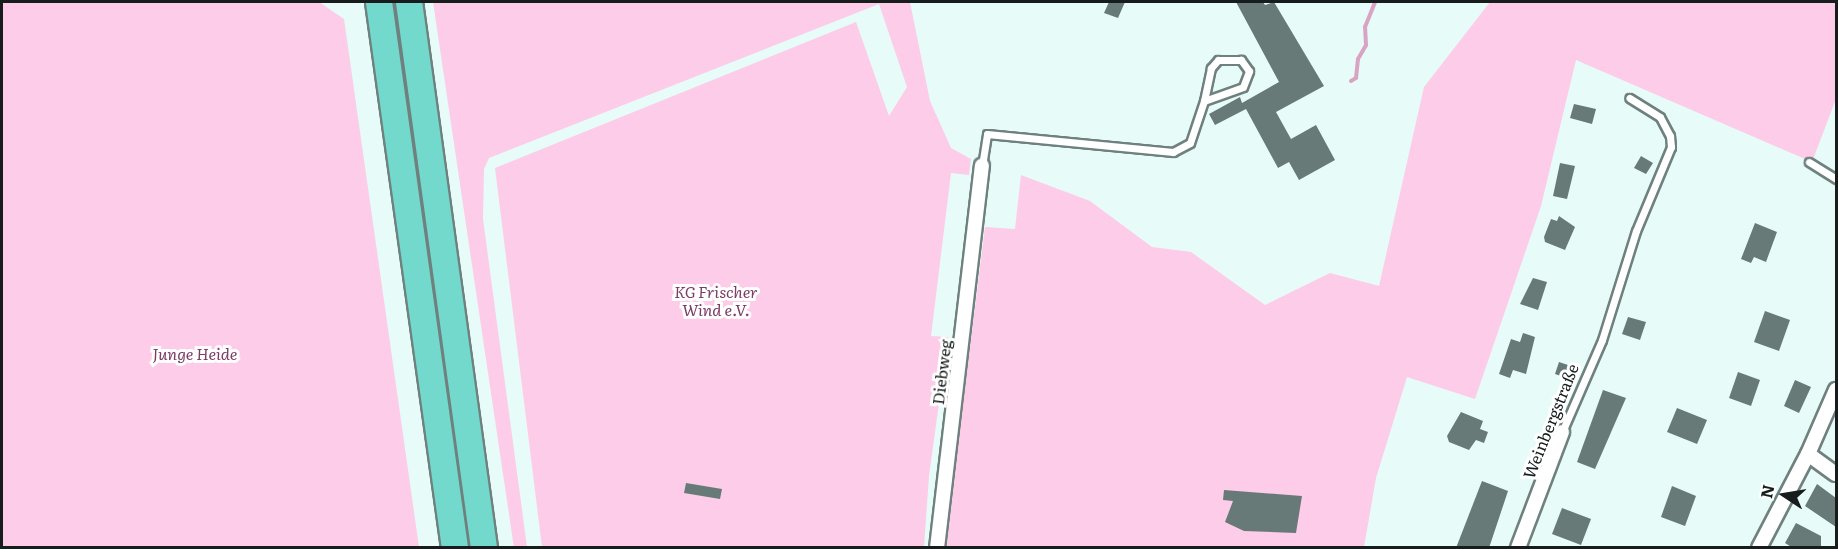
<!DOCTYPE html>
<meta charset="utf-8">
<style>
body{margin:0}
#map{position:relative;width:1838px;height:549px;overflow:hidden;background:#e7fbf8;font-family:Literata,serif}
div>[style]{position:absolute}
.green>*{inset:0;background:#fdcce8}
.stream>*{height:4px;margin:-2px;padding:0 2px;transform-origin:2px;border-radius:2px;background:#d9a4c3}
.building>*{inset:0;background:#687a77}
.roads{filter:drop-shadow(2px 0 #6f817e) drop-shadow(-2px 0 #6f817e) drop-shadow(0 2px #6f817e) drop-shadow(0 -2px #6f817e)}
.lane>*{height:7px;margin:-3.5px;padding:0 3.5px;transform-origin:3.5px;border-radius:3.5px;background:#fff}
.street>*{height:14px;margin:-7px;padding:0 7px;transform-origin:7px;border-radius:7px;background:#fff}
.highway>*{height:26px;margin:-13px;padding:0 13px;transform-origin:13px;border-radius:13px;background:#74d9cd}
span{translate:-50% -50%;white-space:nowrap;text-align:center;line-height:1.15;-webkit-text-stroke:6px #fff;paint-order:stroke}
.park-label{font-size:16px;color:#7c3c65;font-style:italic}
.street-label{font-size:16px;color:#161d1c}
.frame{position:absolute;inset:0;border:3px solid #161d1c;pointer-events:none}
.north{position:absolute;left:1754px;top:465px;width:60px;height:60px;-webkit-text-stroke:4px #fff;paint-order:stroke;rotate:282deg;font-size:16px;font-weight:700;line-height:24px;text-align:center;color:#161d1c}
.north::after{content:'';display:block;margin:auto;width:21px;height:27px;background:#161d1c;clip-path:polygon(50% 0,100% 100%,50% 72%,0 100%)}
</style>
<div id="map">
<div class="green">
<div style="clip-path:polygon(2px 2px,319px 2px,344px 19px,419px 547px,2px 547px)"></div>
<div style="clip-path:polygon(433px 2px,910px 2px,930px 101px,951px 148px,971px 159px,969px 175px,951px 173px,931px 336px,948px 337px,929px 476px,924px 547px,542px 547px,495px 168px,856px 22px,889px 116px,907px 87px,879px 4px,489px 158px,484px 169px,483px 219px,527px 547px,514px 548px)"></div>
<div style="clip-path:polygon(1490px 2px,1836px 2px,1836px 99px,1812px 162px,1576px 60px,1541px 206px,1475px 399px,1407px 377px,1376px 478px,1364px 547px,945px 548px,985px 227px,1015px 229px,1021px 175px,1090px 201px,1152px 247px,1191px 252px,1265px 305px,1330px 273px,1379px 286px,1424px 87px)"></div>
</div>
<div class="stream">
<div style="left:1351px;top:81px;width:6px;rotate:-31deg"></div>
<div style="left:1356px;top:78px;width:19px;rotate:-84deg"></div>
<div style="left:1358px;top:59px;width:16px;rotate:-60deg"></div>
<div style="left:1366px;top:45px;width:18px;rotate:-93deg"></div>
<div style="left:1365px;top:27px;width:27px;rotate:-68deg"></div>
</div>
<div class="building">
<div style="clip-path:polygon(1109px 2px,1125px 2px,1118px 18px,1104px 13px)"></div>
<div style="clip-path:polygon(1236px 2px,1263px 2px,1265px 5px,1274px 2px,1324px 86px,1276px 112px,1291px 139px,1316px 125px,1335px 160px,1299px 180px,1289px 162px,1278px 168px,1246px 109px,1215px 125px,1209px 114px,1240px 97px,1242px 103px,1279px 82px)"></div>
<div style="clip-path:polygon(1574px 104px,1596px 109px,1592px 124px,1570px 118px)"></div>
<div style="clip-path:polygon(1641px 156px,1653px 163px,1646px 174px,1634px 168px)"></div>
<div style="clip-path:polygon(1560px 163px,1575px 166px,1567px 199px,1553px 196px)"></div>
<div style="clip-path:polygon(1559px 216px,1575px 227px,1565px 250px,1545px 242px,1544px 237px,1551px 219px,1557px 221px)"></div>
<div style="clip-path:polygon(1755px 223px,1777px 232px,1766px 262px,1754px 257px,1751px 263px,1741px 259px)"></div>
<div style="clip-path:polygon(1533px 278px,1547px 282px,1538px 310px,1520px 304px)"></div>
<div style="clip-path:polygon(1765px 311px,1790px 320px,1779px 351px,1754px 342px)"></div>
<div style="clip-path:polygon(1628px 317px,1646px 322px,1640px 340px,1622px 334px)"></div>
<div style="clip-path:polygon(1523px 333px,1535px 337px,1526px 374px,1513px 370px,1510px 378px,1499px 374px,1511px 339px,1520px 342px)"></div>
<div style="clip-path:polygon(1559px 362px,1574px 367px,1570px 379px,1555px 374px)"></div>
<div style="clip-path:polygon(1738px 372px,1760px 380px,1751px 406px,1729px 398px)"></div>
<div style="clip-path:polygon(1795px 380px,1811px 387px,1799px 413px,1784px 406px)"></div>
<div style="clip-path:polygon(1603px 390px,1626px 398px,1595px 469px,1577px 462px)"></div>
<div style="clip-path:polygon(1677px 408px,1707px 420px,1697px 444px,1667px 432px)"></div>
<div style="clip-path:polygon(1461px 412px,1483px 421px,1480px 429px,1488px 432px,1484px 443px,1476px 440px,1469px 450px,1449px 442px,1447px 436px)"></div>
<div style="clip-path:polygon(1482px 481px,1508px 491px,1489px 548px,1456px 548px)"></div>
<div style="clip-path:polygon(686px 483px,722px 489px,720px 499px,684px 493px)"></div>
<div style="clip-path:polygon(1817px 484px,1836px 498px,1836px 527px,1805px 506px)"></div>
<div style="clip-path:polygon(1672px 486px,1696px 496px,1685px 526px,1661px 517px)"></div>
<div style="clip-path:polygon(1224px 490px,1302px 496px,1296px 533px,1244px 531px,1225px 522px,1233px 501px,1223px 500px)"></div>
<div style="clip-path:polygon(1562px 508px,1591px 519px,1581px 545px,1552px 534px)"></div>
<div style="clip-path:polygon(1796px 523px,1821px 536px,1821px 548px,1793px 548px,1785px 543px)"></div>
</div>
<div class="roads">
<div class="lane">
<div style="left:1809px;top:162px;width:32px;rotate:32deg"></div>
<div style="left:982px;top:166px;width:32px;rotate:-81deg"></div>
<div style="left:987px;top:134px;width:187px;rotate:5.5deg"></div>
<div style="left:1173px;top:152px;width:19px;rotate:-28deg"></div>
<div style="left:1190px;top:143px;width:44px;rotate:-71.6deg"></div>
<div style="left:1204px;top:101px;width:41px;rotate:-19.7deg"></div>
<div style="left:1243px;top:87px;width:17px;rotate:-69deg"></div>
<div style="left:1249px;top:71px;width:14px;rotate:-126deg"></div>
<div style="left:1241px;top:60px;width:23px;rotate:180deg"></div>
<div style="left:1218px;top:60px;width:11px;rotate:131deg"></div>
<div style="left:1211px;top:68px;width:34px;rotate:102deg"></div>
<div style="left:1562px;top:432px;width:100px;rotate:-66.5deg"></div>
<div style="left:1602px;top:340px;width:114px;rotate:-72.7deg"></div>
<div style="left:1636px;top:231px;width:91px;rotate:-67.4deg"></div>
<div style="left:1671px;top:147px;width:11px;rotate:-95deg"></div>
<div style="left:1670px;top:136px;width:21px;rotate:-118deg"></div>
<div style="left:1660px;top:117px;width:36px;rotate:-148deg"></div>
</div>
<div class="street">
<div style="left:1808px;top:454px;width:34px;rotate:36deg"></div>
<div style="left:937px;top:548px;width:385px;rotate:-83.3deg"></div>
<div style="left:1518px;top:548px;width:124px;rotate:-69.2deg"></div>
<div style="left:1759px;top:548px;width:106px;rotate:-62.5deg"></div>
<div style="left:1808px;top:454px;width:70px;rotate:-66.4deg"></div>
</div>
<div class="highway">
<div style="left:379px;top:2px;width:551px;rotate:82.08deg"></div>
<div style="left:409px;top:2px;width:551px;rotate:82.18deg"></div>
</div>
</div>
<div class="park-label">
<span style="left:716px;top:300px">KG Frischer<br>Wind e.V.</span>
<span style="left:195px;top:353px">Junge Heide</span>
</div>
<div class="street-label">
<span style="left:941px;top:372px;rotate:-83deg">Diebweg</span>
<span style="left:1550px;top:421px;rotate:-68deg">Weinbergstraße</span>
</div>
<div class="frame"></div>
<div class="north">N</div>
</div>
